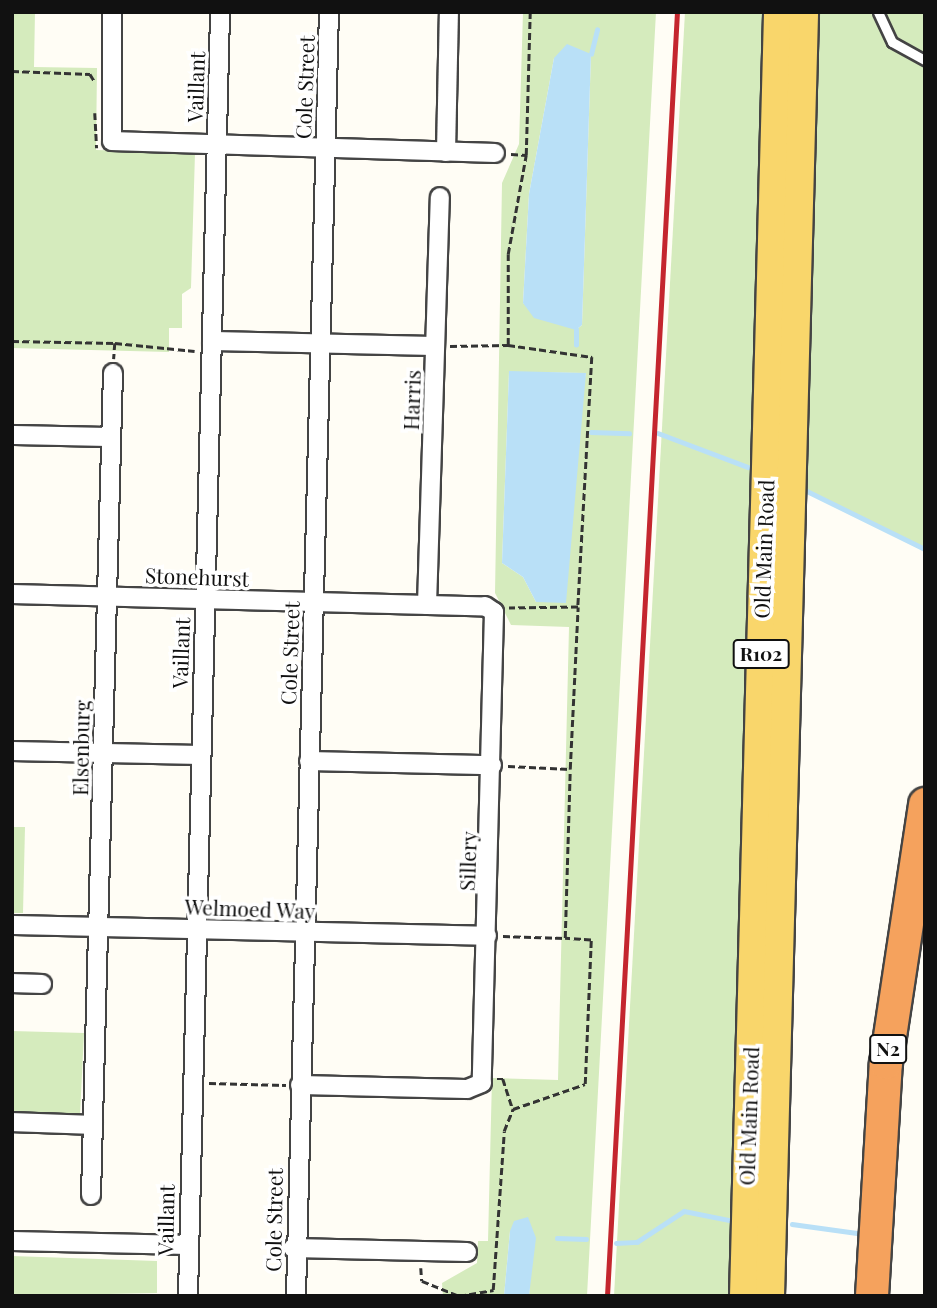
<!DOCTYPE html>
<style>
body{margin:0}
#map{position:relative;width:937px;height:1308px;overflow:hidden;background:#fffdf5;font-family:"Playfair Display",serif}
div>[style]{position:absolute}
.green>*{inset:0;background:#d5ebbd}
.water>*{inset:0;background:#b9e0f7}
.stream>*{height:4.5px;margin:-2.25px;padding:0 2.25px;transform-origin:2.25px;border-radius:2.25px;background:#b9e0f7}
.path>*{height:2.5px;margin-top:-1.25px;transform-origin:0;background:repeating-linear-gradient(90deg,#333 0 7px,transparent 0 10.5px)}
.roads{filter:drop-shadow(2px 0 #444) drop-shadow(-2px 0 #444) drop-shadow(0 2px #444) drop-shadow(0 -2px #444)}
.service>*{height:9px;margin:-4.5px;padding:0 4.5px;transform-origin:4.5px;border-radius:4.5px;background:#fff}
.minor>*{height:18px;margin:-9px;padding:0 9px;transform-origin:9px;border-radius:9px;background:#fff}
.primary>*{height:28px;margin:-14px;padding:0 14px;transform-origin:14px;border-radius:14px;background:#f9d66b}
.motorway>*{height:32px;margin:-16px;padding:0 16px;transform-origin:16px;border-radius:16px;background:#f5a25d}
.rail>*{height:4.5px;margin:-2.25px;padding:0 2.25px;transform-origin:2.25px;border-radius:2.25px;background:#c4262e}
span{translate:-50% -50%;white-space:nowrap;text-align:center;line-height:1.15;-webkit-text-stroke:7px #fff;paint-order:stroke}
.shield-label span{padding:2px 5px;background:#fff;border:2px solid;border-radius:5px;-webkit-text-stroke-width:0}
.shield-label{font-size:19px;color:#111;font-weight:700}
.street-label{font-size:21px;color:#111}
.frame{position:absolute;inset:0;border:14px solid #111;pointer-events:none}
</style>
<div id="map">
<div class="green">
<div style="clip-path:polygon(12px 12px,35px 12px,34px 67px,97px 68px,96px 150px,195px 153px,191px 288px,182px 294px,182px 328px,169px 328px,169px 352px,12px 348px)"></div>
<div style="clip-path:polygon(evenodd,523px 12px,656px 12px,587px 1296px,529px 1296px,533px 1244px,510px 1231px,504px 1296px,443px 1296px,442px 1283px,477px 1263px,478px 1241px,488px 1241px,492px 1078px,558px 1080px,569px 627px,511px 625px,495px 593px,502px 183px,519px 144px,523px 12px,591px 54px,582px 325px,576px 330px,523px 303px,529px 194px,554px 58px,591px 54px,523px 12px,509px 372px,586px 373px,536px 602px,523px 577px,502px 563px,509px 372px)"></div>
<div style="clip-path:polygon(685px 12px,765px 12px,731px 1296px,614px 1296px)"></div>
<div style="clip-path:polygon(820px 12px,925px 12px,925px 549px,807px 491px)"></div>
<div style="clip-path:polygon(12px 827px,25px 827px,23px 913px,12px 913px)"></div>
<div style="clip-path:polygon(12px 1031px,84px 1033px,80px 1115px,12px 1113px)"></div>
<div style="clip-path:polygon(12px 1256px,157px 1261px,157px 1293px,12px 1296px)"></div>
</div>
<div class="water">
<div style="clip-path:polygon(567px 44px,591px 54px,582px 325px,576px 330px,534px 318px,523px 303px,529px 194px,554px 58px)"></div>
<div style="clip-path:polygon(509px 371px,586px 373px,566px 603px,536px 602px,523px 577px,502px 563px)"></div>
<div style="clip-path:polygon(528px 1217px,536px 1238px,529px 1296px,504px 1296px,510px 1231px,514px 1221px)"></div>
</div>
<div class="stream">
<div style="left:591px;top:54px;width:25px;rotate:-76deg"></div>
<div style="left:576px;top:345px;width:15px;rotate:-90deg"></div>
<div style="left:591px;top:432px;width:38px;rotate:2deg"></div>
<div style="left:658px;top:433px;width:96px;rotate:20.7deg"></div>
<div style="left:807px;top:491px;width:131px;rotate:26.2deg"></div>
<div style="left:792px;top:1224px;width:67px;rotate:7.8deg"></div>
<div style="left:557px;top:1238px;width:29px;rotate:2deg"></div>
<div style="left:616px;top:1243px;width:21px;rotate:-3deg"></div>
<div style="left:637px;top:1242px;width:56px;rotate:-33.4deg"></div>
<div style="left:684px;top:1211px;width:46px;rotate:11.3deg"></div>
</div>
<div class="path">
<div style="left:12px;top:71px;width:78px;rotate:2.2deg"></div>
<div style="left:90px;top:74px;width:9px;rotate:58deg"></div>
<div style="left:95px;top:113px;width:35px;rotate:87deg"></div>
<div style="left:511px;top:154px;width:15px;rotate:4deg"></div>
<div style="left:526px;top:155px;width:143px;rotate:-88.4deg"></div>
<div style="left:12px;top:341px;width:103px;rotate:1.1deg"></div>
<div style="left:115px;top:343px;width:16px;rotate:94deg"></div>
<div style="left:115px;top:343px;width:80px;rotate:5.7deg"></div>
<div style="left:508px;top:345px;width:91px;rotate:-90deg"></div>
<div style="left:508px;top:254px;width:101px;rotate:-79.7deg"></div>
<div style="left:450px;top:346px;width:58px;rotate:-1deg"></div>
<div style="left:508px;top:345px;width:85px;rotate:8.1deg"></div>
<div style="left:592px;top:357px;width:250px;rotate:93.2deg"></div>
<div style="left:578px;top:607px;width:69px;rotate:179.2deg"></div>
<div style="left:508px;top:766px;width:62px;rotate:2.8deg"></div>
<div style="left:570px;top:769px;width:162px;rotate:-87.2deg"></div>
<div style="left:503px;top:936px;width:62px;rotate:1.8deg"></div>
<div style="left:565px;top:938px;width:169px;rotate:-88.3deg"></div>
<div style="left:497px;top:1079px;width:6px"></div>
<div style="left:503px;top:1079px;width:32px;rotate:72deg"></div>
<div style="left:513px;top:1109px;width:76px;rotate:-19.1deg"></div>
<div style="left:585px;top:1084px;width:144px;rotate:-87.6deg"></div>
<div style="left:591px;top:940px;width:26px;rotate:-176deg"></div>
<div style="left:209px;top:1083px;width:77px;rotate:1.5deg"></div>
<div style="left:421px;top:1268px;width:13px;rotate:86deg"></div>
<div style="left:422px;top:1281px;width:40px;rotate:22deg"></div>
<div style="left:459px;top:1296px;width:35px;rotate:-10deg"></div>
<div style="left:493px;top:1290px;width:159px;rotate:-86deg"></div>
<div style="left:504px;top:1131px;width:24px;rotate:-68deg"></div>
</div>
<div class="roads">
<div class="service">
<div style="left:878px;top:12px;width:33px;rotate:65deg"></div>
<div style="left:892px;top:42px;width:38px;rotate:29deg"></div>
</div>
<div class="minor">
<div style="left:112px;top:12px;width:129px;rotate:90deg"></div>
<div style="left:112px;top:141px;width:383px;rotate:1.8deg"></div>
<div style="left:446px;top:152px;width:140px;rotate:-88.8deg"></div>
<div style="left:212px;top:341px;width:223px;rotate:1.3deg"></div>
<div style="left:12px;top:435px;width:98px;rotate:1.2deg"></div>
<div style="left:12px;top:594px;width:473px;rotate:1.5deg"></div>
<div style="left:485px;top:606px;width:11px;rotate:34deg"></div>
<div style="left:494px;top:612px;width:471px;rotate:91.5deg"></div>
<div style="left:482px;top:1083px;width:16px;rotate:158deg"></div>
<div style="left:467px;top:1089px;width:167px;rotate:-178.6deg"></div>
<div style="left:427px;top:605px;width:408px;rotate:-88.2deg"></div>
<div style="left:12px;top:751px;width:188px;rotate:1.2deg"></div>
<div style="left:309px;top:761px;width:183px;rotate:1.3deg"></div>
<div style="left:12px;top:925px;width:475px;rotate:1.3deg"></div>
<div style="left:12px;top:983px;width:30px;rotate:2deg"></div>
<div style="left:12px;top:1122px;width:81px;rotate:2.1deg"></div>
<div style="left:91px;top:1195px;width:822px;rotate:-88.47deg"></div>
<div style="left:12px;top:1241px;width:176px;rotate:1.3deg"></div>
<div style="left:293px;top:1248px;width:174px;rotate:1.3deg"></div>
<div style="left:188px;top:1296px;width:1284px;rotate:-88.57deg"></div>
<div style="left:296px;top:1296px;width:1284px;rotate:-88.53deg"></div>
</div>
<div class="primary">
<div style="left:744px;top:1296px;width:1284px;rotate:-88.48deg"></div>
<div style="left:770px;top:1296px;width:1284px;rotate:-88.48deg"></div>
</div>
<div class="motorway">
<div style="left:872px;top:1296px;width:233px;rotate:-86.6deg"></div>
<div style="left:886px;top:1063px;width:262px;rotate:-81.4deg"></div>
</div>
</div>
<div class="rail">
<div style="left:607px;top:1296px;width:1286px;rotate:-86.88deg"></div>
</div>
<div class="shield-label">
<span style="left:761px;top:654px">R102</span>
<span style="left:888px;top:1049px">N2</span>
</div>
<div class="street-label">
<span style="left:195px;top:87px;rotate:-88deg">Vaillant</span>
<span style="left:304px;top:87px;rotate:-88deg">Cole Street</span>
<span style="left:411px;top:400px;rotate:-88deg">Harris</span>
<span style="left:763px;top:549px;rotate:-88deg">Old Main Road</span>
<span style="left:197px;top:576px;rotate:2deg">Stonehurst</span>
<span style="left:180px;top:653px;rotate:-88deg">Vaillant</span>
<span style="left:289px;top:653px;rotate:-88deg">Cole Street</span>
<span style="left:80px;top:748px;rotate:-89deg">Elsenburg</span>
<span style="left:467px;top:861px;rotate:-88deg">Sillery</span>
<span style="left:250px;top:908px;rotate:2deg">Welmoed Way</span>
<span style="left:748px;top:1116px;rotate:-88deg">Old Main Road</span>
<span style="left:165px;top:1220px;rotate:-89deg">Vaillant</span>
<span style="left:273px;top:1220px;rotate:-89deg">Cole Street</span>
</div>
<div class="frame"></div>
</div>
